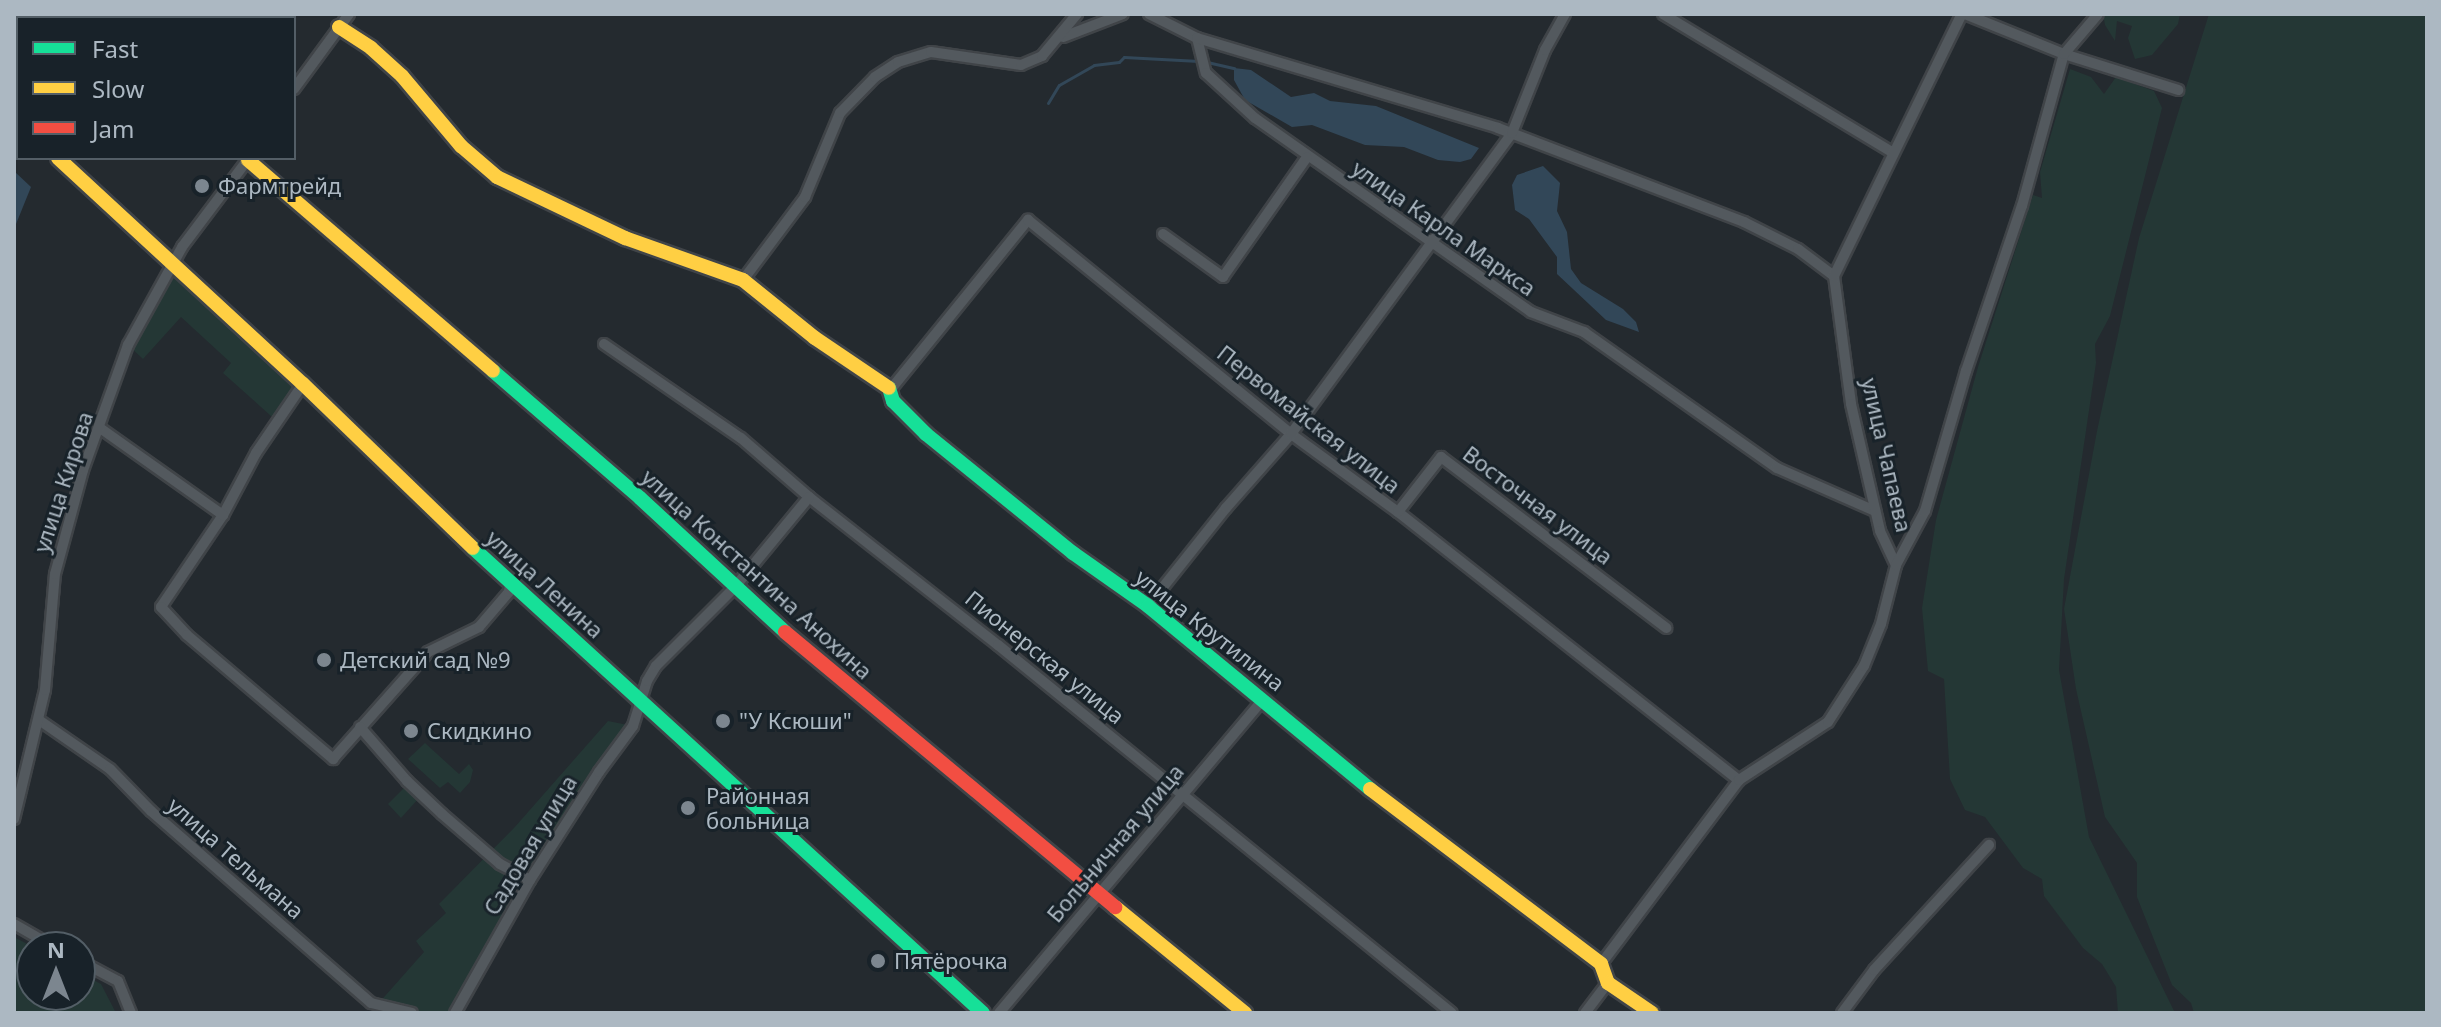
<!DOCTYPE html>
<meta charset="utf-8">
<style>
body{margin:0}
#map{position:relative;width:2441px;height:1027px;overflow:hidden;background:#242a2f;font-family:"Noto Sans",sans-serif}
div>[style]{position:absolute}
.green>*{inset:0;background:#243735}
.water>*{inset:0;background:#324758}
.stream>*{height:3px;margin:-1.5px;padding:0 1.5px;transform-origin:1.5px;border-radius:1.5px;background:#324758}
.roads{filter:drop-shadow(2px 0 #404448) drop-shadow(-2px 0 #404448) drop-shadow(0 2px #404448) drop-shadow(0 -2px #404448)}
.street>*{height:10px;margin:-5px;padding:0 5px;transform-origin:5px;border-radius:5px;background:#53595e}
.fast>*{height:14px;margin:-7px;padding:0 7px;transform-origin:7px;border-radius:7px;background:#16e098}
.slow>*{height:14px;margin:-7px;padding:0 7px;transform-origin:7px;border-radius:7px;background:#ffcf43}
.jam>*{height:14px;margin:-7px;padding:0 7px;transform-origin:7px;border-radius:7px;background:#f24e42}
.dots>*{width:22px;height:22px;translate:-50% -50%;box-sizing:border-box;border:4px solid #182229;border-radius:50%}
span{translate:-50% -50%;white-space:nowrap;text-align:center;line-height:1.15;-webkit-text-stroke:6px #182229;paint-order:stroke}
.poi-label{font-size:22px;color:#acb8c2}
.left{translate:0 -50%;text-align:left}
.street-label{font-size:22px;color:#acb8c2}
.frame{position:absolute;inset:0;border:16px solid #acb8c2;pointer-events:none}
.legend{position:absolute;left:16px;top:16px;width:280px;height:144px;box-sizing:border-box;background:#182229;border:2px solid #535e66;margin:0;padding:10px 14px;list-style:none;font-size:24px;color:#acb8c2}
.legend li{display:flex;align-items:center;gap:16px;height:40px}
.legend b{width:40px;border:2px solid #535e66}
.north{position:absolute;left:16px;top:931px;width:80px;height:80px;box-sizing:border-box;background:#182229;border:2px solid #535e66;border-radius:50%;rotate:0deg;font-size:22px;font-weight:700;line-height:32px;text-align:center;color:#acb8c2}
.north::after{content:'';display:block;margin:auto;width:28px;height:36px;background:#7c868f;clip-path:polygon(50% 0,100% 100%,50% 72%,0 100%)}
</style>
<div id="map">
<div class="green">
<div style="clip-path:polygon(2103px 14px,2180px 14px,2178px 24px,2152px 55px,2135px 59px,2128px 38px,2132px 26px,2117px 21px,2115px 41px,2105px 25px)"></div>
<div style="clip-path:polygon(2209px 14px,2427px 14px,2427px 1013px,2194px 1013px,2191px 1003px,2172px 985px,2137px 897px,2137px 863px,2105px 817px,2076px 689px,2064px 609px,2097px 431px,2139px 238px)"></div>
<div style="clip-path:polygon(2070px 69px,2091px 77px,2104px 94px,2116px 77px,2154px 91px,2162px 108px,2110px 316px,2095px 344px,2096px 363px,2064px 579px,2059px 670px,2089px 837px,2175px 1013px,2118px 1013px,2116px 987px,2102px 964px,2083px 948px,2044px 896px,2042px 879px,2023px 868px,1985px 817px,1965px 810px,1950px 779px,1944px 679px,1928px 671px,1922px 608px,1936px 520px,1978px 367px,2033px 195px,2042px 198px,2040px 172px)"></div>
<div style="clip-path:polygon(173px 263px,303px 384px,280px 416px,271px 416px,223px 373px,231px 363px,181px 317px,143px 359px,128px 345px)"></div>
<div style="clip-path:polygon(608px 721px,633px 726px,598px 772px,455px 1013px,380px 1013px,377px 1005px,424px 952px,416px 941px,446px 913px,439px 904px,514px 828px)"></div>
<div style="clip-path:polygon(425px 743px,459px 774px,469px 764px,473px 770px,470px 782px,460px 793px,448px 782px,440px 788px,408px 759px)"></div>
<div style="clip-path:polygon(406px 786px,419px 798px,401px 818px,388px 804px)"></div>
<div style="clip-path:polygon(14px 937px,33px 947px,32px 995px,80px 995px,80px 973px,101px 984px,116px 1013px,14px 1013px)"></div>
</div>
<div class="water">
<div style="clip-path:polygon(1234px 68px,1251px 70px,1291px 97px,1314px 93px,1330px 101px,1376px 106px,1479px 148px,1471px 159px,1460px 162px,1438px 160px,1404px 147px,1365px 145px,1312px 125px,1292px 127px,1245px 100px,1234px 80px)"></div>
<div style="clip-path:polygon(1543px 166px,1560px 183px,1557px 211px,1567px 232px,1571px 269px,1581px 283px,1623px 309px,1636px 322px,1639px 332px,1606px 320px,1557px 274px,1557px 257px,1529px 219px,1515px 210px,1512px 185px,1517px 175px)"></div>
<div style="clip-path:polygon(14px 171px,31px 187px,14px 229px)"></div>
</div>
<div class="stream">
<div style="left:1207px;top:62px;width:28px;rotate:13deg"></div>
<div style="left:1048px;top:103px;width:21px;rotate:-59deg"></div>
<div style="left:1059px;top:85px;width:40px;rotate:-29.7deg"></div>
<div style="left:1094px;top:65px;width:25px;rotate:-7deg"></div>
<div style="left:1119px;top:62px;width:7px;rotate:-45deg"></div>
<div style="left:1124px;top:57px;width:75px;rotate:3.1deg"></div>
</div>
<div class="roads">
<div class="street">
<div style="left:1149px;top:14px;width:54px;rotate:26.6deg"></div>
<div style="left:1197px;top:38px;width:36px;rotate:76deg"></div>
<div style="left:1206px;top:73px;width:67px;rotate:42.6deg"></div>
<div style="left:1255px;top:118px;width:337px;rotate:35.1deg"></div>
<div style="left:1531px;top:312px;width:57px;rotate:20.7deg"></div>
<div style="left:1584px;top:332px;width:236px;rotate:35.2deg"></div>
<div style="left:1777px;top:468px;width:107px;rotate:23.7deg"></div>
<div style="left:1663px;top:14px;width:269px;rotate:31.1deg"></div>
<div style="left:1965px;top:14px;width:107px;rotate:22deg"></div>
<div style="left:2064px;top:54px;width:120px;rotate:17.5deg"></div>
<div style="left:1063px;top:37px;width:64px;rotate:-21deg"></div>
<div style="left:1197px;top:38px;width:314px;rotate:16.6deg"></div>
<div style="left:1498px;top:128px;width:263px;rotate:20.9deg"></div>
<div style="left:1744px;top:222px;width:60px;rotate:26.6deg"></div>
<div style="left:1798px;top:249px;width:45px;rotate:36.9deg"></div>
<div style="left:294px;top:89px;width:93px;rotate:-53.7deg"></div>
<div style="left:1163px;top:234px;width:74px;rotate:35.6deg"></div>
<div style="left:1223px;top:277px;width:146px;rotate:-55deg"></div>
<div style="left:1834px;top:276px;width:129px;rotate:82.4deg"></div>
<div style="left:1851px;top:404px;width:130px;rotate:77.1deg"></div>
<div style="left:1880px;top:531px;width:38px;rotate:65deg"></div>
<div style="left:1834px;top:276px;width:292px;rotate:-64deg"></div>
<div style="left:743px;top:280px;width:104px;rotate:-53.2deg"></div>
<div style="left:805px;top:197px;width:91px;rotate:-67.4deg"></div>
<div style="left:840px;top:113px;width:50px;rotate:-45.8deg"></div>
<div style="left:875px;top:77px;width:27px;rotate:-33deg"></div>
<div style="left:898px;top:62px;width:34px;rotate:-17deg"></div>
<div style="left:931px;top:52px;width:91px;rotate:8.2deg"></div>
<div style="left:1021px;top:65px;width:23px;rotate:-23deg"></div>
<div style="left:1042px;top:56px;width:55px;rotate:-50.2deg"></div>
<div style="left:604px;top:344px;width:166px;rotate:34.5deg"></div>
<div style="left:741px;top:438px;width:90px;rotate:40.9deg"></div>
<div style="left:809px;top:497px;width:240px;rotate:38.1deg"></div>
<div style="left:998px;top:645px;width:584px;rotate:39.03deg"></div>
<div style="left:303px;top:384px;width:83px;rotate:124.3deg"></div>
<div style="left:256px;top:453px;width:70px;rotate:118deg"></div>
<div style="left:223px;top:515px;width:111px;rotate:124deg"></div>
<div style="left:161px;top:607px;width:38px;rotate:47deg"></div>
<div style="left:187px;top:635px;width:192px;rotate:40.3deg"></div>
<div style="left:333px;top:759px;width:143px;rotate:-48.4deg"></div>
<div style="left:428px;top:652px;width:57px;rotate:-26.1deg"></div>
<div style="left:479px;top:627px;width:46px;rotate:-49.4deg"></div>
<div style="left:509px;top:592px;width:8px;rotate:-83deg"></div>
<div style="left:891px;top:389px;width:218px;rotate:-51deg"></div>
<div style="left:1028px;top:220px;width:339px;rotate:39.1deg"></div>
<div style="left:1291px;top:434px;width:132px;rotate:36.1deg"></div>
<div style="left:1398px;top:512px;width:434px;rotate:38.2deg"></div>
<div style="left:100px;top:428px;width:151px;rotate:35.3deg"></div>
<div style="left:1398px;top:512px;width:70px;rotate:-52deg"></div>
<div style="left:1441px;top:457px;width:283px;rotate:37.2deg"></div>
<div style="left:1148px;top:606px;width:125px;rotate:-51.5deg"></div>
<div style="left:1226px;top:508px;width:98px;rotate:-48.7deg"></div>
<div style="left:1291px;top:434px;width:373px;rotate:-53.7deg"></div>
<div style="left:1512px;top:133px;width:89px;rotate:-68.3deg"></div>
<div style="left:1545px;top:50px;width:41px;rotate:-60.9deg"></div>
<div style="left:39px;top:720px;width:86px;rotate:34.6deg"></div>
<div style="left:110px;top:769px;width:59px;rotate:45.7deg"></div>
<div style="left:151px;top:811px;width:292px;rotate:41.1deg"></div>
<div style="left:371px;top:1003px;width:42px;rotate:13.7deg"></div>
<div style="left:360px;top:727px;width:72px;rotate:49deg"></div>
<div style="left:407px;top:781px;width:48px;rotate:43.3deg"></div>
<div style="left:442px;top:814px;width:77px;rotate:40.8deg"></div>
<div style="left:500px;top:864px;width:34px;rotate:28deg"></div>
<div style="left:14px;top:819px;width:133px;rotate:-76.5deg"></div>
<div style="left:45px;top:690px;width:116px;rotate:-85.1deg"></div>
<div style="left:55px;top:574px;width:108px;rotate:-74.9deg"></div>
<div style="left:83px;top:470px;width:133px;rotate:-70.2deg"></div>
<div style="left:128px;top:345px;width:112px;rotate:-61.1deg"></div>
<div style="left:182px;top:247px;width:111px;rotate:-53deg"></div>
<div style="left:14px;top:924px;width:46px;rotate:29.9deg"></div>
<div style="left:80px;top:961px;width:43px;rotate:27.8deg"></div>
<div style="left:118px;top:981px;width:35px;rotate:68deg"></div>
<div style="left:1601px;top:964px;width:230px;rotate:-53.1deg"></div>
<div style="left:1739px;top:780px;width:106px;rotate:-33.1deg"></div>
<div style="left:1828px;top:722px;width:67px;rotate:-57.3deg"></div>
<div style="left:1864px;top:666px;width:45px;rotate:-68deg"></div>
<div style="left:1881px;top:624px;width:61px;rotate:-75.7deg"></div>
<div style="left:1896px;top:565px;width:61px;rotate:-61.8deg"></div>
<div style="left:1925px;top:511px;width:146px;rotate:-73.7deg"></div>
<div style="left:1966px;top:371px;width:174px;rotate:-71.3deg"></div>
<div style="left:2022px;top:206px;width:158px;rotate:-74.6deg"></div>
<div style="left:2064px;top:54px;width:52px;rotate:-49.6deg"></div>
<div style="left:455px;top:1013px;width:153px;rotate:-60.6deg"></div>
<div style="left:530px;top:880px;width:128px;rotate:-57.4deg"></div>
<div style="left:599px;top:772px;width:57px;rotate:-53.5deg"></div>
<div style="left:633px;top:726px;width:47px;rotate:-72.7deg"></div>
<div style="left:647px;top:681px;width:17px;rotate:-59deg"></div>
<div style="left:656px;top:666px;width:110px;rotate:-45deg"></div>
<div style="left:734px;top:588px;width:118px;rotate:-50.5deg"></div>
<div style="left:999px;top:1013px;width:410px;rotate:-49.9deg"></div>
<div style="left:1585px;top:1013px;width:38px;rotate:-53deg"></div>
<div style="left:1842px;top:1013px;width:54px;rotate:-53.3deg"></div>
<div style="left:1874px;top:970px;width:170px;rotate:-47.4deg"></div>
</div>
<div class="fast">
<div style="left:14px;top:100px;width:6px;rotate:45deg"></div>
<div style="left:493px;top:371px;width:194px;rotate:40.8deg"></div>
<div style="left:640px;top:498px;width:197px;rotate:42.7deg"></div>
<div style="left:889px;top:388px;width:14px;rotate:73deg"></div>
<div style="left:893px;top:401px;width:47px;rotate:45deg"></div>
<div style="left:926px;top:434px;width:189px;rotate:39deg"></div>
<div style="left:1073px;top:553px;width:92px;rotate:35.2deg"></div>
<div style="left:1148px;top:606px;width:288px;rotate:39.5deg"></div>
<div style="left:473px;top:548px;width:690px;rotate:42.36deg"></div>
</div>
<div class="slow">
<div style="left:339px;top:27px;width:38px;rotate:33deg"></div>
<div style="left:371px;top:48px;width:42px;rotate:42.1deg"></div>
<div style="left:402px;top:76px;width:92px;rotate:49.9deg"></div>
<div style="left:461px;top:146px;width:48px;rotate:40.7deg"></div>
<div style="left:497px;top:177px;width:142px;rotate:25.5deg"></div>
<div style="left:625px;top:238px;width:125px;rotate:19.6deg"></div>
<div style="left:743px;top:280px;width:92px;rotate:38.9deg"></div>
<div style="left:815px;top:338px;width:89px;rotate:34deg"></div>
<div style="left:58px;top:158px;width:333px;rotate:42.7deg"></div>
<div style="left:303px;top:384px;width:236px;rotate:44deg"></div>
<div style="left:248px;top:160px;width:323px;rotate:40.7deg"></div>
<div style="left:1370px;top:789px;width:290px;rotate:37.1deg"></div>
<div style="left:1601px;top:964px;width:20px;rotate:70deg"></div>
<div style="left:1608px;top:983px;width:53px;rotate:34.3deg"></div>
<div style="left:1115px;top:907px;width:168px;rotate:39.2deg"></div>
</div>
<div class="jam">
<div style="left:14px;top:114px;width:6px;rotate:45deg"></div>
<div style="left:785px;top:632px;width:430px;rotate:39.8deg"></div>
</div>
</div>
<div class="dots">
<div style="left:202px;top:186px;background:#7c868f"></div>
<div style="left:324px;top:660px;background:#7c868f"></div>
<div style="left:723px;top:721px;background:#7c868f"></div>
<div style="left:411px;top:731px;background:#7c868f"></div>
<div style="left:688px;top:808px;background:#7c868f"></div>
<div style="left:878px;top:961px;background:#7c868f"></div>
</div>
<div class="poi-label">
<span class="left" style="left:218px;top:186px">Фармтрейд</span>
<span class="left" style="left:340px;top:660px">Детский сад №9</span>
<span class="left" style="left:739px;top:721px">"У Ксюши"</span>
<span class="left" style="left:427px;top:731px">Скидкино</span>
<span class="left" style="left:706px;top:808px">Районная<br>больница</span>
<span class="left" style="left:894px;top:961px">Пятёрочка</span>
</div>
<div class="street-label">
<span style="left:1444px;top:228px;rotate:35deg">улица Карла Маркса</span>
<span style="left:1309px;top:419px;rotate:38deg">Первомайская улица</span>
<span style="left:1887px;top:455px;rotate:77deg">улица Чапаева</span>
<span style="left:63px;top:482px;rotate:-72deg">улица Кирова</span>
<span style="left:1538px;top:505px;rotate:37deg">Восточная улица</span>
<span style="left:757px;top:574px;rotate:42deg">улица Константина Анохина</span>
<span style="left:545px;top:584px;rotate:42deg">улица Ленина</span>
<span style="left:1210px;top:630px;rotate:38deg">улица Крутилина</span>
<span style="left:1045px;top:657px;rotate:39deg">Пионерская улица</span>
<span style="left:1115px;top:843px;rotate:-50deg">Больничная улица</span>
<span style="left:530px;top:845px;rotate:-59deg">Садовая улица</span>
<span style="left:236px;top:858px;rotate:41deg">улица Тельмана</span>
</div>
<div class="frame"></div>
<ul class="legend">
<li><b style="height:10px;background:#16e098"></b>Fast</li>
<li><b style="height:10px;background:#ffcf43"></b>Slow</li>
<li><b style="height:10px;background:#f24e42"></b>Jam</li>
</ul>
<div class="north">N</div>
</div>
